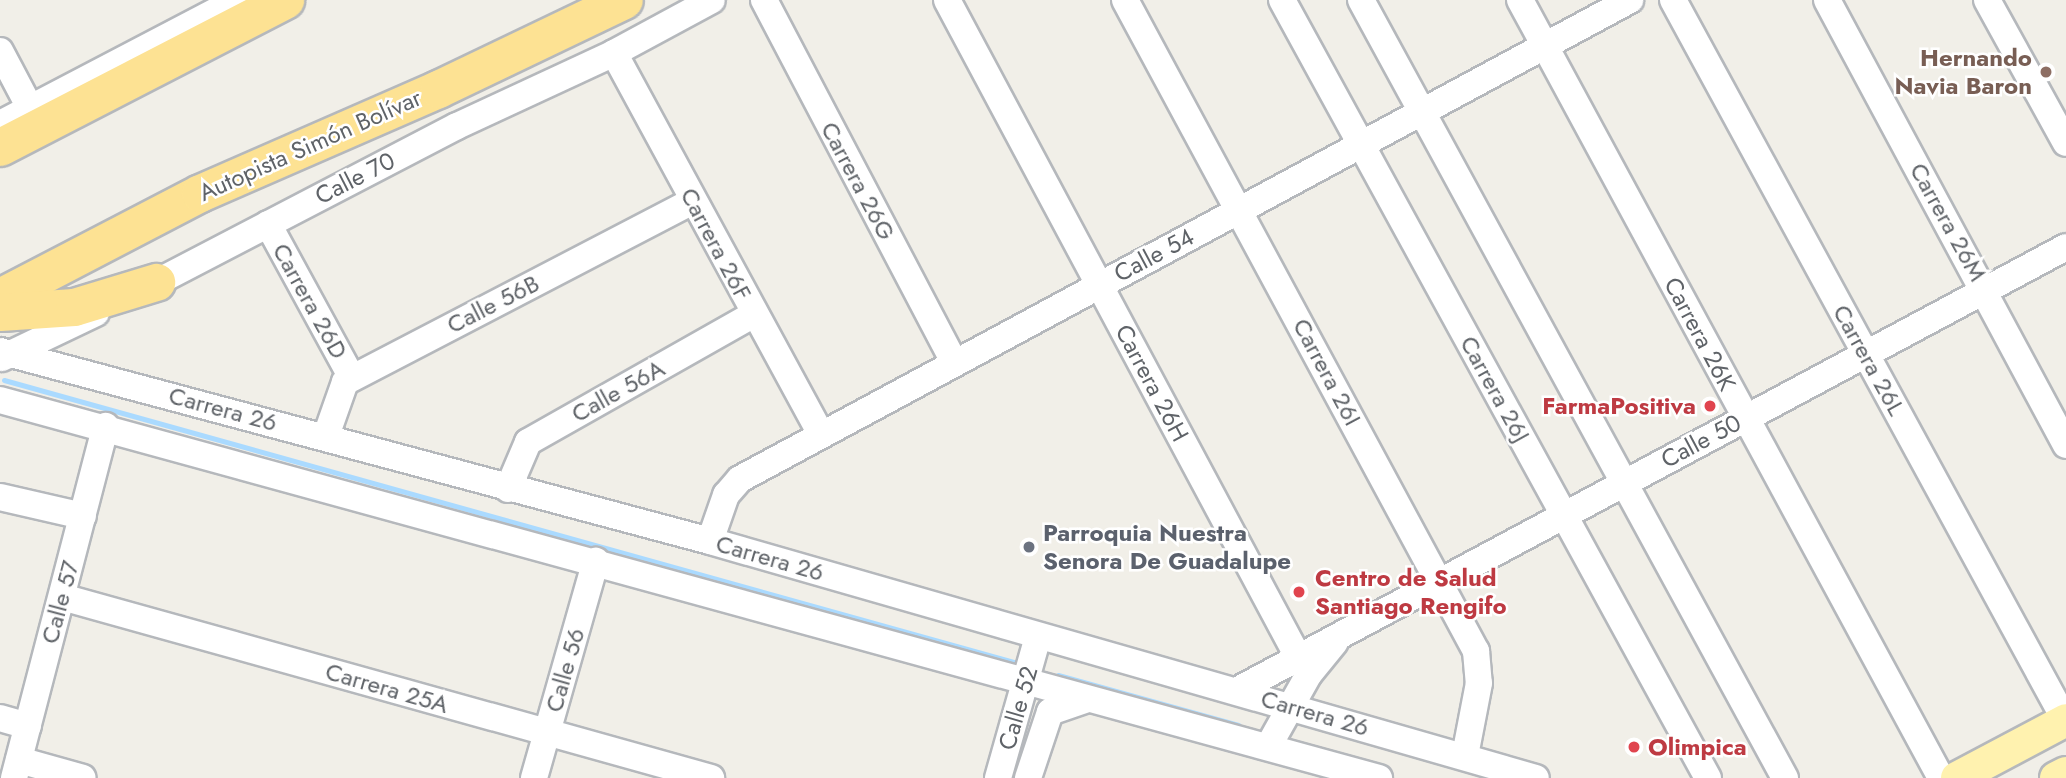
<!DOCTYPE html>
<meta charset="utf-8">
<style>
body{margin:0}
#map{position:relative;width:2066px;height:778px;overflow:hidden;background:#f1efe8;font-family:Jost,sans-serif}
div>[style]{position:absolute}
.stream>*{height:5px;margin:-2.5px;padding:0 2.5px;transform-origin:2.5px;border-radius:2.5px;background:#aadaff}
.roads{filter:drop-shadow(2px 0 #b5b8bc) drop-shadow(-2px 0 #b5b8bc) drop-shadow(0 2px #b5b8bc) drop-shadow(0 -2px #b5b8bc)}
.minor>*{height:26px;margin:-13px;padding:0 13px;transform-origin:13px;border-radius:13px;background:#fff}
.major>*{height:32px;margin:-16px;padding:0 16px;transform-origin:16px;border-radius:16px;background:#fff2af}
.highway>*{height:37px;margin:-18.5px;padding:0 18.5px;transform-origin:18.5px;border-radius:18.5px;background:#fde293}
.dots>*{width:19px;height:19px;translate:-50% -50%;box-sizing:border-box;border:4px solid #fff;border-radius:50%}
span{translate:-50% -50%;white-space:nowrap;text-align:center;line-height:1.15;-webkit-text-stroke:5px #fff;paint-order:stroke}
.education-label{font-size:24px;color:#785e54;font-weight:700}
.right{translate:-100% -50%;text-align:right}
.street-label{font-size:24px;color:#5f6368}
.health-label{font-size:24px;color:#be3a42;font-weight:700}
.left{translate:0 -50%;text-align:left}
.worship-label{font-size:24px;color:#5b616d;font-weight:700}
</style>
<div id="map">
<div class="stream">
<div style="left:4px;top:380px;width:1049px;rotate:15.6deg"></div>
<div style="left:1058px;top:675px;width:187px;rotate:15.5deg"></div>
</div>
<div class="roads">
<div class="minor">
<div style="left:764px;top:0;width:409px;rotate:62.3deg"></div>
<div style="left:947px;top:0;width:743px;rotate:61.88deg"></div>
<div style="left:1125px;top:0;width:740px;rotate:61.67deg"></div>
<div style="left:1476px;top:651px;width:32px;rotate:85deg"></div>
<div style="left:1479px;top:683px;width:74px;rotate:100.9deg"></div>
<div style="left:1282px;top:0;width:887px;rotate:61.3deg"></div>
<div style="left:1361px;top:0;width:886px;rotate:61.41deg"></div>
<div style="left:1520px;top:0;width:885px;rotate:61.58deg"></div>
<div style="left:1673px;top:0;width:820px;rotate:61.43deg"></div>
<div style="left:1827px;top:0;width:505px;rotate:61.76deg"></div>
<div style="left:1987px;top:0;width:163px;rotate:61.1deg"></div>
<div style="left:0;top:51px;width:64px;rotate:62.2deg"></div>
<div style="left:614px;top:53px;width:434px;rotate:61.5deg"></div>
<div style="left:0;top:124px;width:267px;rotate:-27.6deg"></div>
<div style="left:268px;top:224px;width:175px;rotate:61.4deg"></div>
<div style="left:140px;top:291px;width:357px;rotate:-27.5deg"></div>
<div style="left:457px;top:126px;width:173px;rotate:-24.9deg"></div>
<div style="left:614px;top:53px;width:111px;rotate:-28.4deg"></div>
<div style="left:0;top:351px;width:735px;rotate:14.98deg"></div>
<div style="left:710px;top:541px;width:859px;rotate:16.01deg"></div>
<div style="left:2px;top:358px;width:104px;rotate:-25.6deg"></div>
<div style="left:0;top:400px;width:1430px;rotate:15.33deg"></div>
<div style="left:326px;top:436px;width:57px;rotate:-70.6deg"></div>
<div style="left:345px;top:382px;width:391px;rotate:-27.5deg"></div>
<div style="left:508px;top:489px;width:51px;rotate:-66.9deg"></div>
<div style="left:528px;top:442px;width:260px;rotate:-29.5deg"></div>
<div style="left:0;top:497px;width:85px;rotate:12.9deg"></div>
<div style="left:710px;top:541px;width:49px;rotate:-70.8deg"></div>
<div style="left:726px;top:495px;width:21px;rotate:-49deg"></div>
<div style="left:740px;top:479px;width:1011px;rotate:-28.29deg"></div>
<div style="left:62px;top:597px;width:674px;rotate:15.58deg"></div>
<div style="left:1236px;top:691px;width:941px;rotate:-28.14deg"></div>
<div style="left:0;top:718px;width:29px;rotate:16deg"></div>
<div style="left:1268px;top:747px;width:84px;rotate:-60.7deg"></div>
<div style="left:1309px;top:674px;width:41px;rotate:-50.9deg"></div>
<div style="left:19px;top:760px;width:66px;rotate:15.7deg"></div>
<div style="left:14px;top:778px;width:364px;rotate:-75.4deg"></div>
<div style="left:534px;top:778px;width:226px;rotate:-74.1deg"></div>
<div style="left:998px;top:778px;width:147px;rotate:-74.2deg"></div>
<div style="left:1028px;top:778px;width:70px;rotate:-71.6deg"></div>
<div style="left:1050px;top:712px;width:40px;rotate:-18.9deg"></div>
</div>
<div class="major">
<div style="left:1957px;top:778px;width:123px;rotate:-28deg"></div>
<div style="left:2056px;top:778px;width:11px;rotate:-27deg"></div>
</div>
<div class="highway">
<div style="left:0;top:147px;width:321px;rotate:-27.3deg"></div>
<div style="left:0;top:297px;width:225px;rotate:-27.5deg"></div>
<div style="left:200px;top:193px;width:260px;rotate:-23.6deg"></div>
<div style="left:438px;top:89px;width:206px;rotate:-25.6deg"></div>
<div style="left:0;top:312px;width:74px;rotate:-3.9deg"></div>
<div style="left:74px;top:307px;width:86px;rotate:-17deg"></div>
</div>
</div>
<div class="dots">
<div style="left:2046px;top:72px;background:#8d6e63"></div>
<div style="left:1710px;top:406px;background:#e0444e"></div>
<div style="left:1029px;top:547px;background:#6b7280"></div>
<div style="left:1299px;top:592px;background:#e0444e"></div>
<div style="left:1634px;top:747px;background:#e0444e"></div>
</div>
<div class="education-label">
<span class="right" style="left:2032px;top:72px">Hernando<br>Navia Baron</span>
</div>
<div class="street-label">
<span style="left:310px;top:145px;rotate:-24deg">Autopista Simón Bolívar</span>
<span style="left:355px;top:178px;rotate:-27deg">Calle 70</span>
<span style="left:858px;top:181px;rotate:62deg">Carrera 26G</span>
<span style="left:1948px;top:222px;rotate:61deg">Carrera 26M</span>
<span style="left:716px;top:244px;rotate:62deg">Carrera 26F</span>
<span style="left:1154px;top:255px;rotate:-28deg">Calle 54</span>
<span style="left:310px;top:301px;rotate:61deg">Carrera 26D</span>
<span style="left:493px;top:304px;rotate:-27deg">Calle 56B</span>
<span style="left:1700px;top:334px;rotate:62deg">Carrera 26K</span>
<span style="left:1869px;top:360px;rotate:61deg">Carrera 26L</span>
<span style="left:1327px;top:372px;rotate:62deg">Carrera 26I</span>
<span style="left:1152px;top:383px;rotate:62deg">Carrera 26H</span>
<span style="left:1495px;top:389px;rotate:61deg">Carrera 26J</span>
<span style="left:618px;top:391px;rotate:-29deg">Calle 56A</span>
<span style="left:223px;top:409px;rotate:15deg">Carrera 26</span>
<span style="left:1701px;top:441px;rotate:-28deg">Calle 50</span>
<span style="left:770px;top:558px;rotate:16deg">Carrera 26</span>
<span style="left:60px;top:602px;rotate:-75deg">Calle 57</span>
<span style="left:565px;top:670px;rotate:-74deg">Calle 56</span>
<span style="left:387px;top:688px;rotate:16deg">Carrera 25A</span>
<span style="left:1018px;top:708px;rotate:-74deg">Calle 52</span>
<span style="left:1315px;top:713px;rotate:16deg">Carrera 26</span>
</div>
<div class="health-label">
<span class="right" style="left:1696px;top:406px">FarmaPositiva</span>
<span class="left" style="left:1315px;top:592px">Centro de Salud<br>Santiago Rengifo</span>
<span class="left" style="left:1648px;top:747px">Olimpica</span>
</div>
<div class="worship-label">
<span class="left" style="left:1043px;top:547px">Parroquia Nuestra<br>Senora De Guadalupe</span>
</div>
</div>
